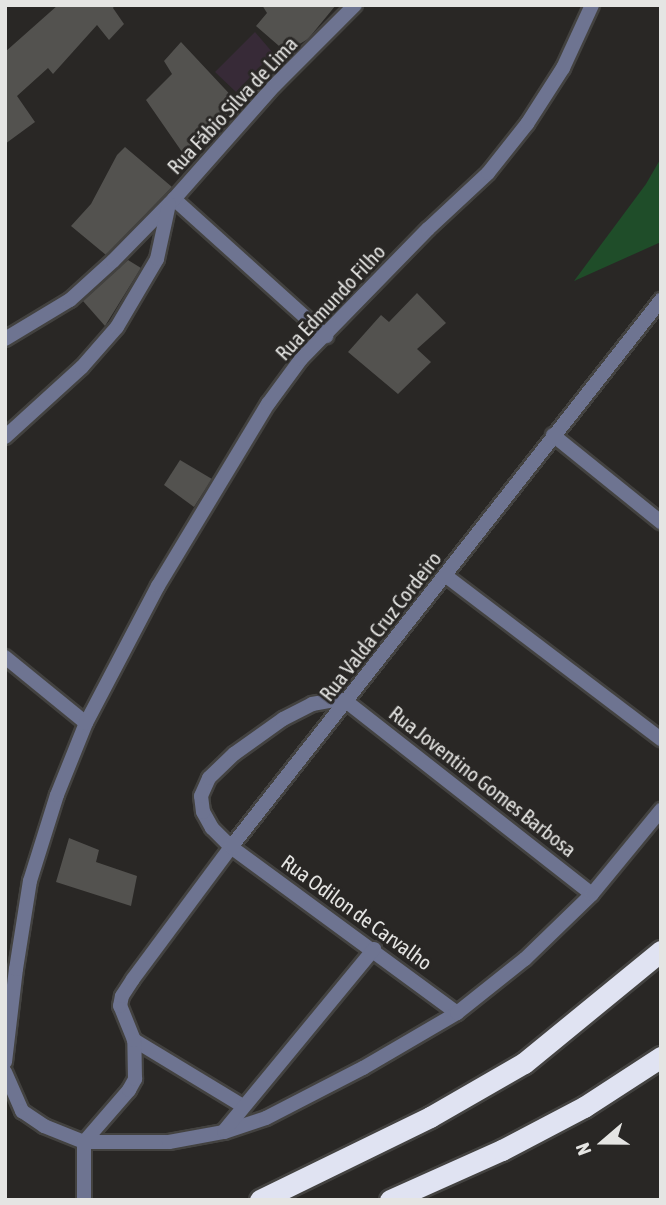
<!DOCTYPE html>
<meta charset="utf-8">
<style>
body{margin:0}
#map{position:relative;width:666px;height:1205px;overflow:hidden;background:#292725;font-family:"Asap Condensed",sans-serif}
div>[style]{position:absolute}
.education>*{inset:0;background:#372a37}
.green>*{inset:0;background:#1f4d29}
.building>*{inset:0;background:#53524f}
.roads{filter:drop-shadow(2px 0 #434240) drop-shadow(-2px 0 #434240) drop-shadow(0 2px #434240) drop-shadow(0 -2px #434240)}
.street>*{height:14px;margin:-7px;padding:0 7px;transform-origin:7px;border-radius:7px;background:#6e7491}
.highway>*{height:21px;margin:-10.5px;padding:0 10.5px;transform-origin:10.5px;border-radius:10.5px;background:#e0e3f2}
span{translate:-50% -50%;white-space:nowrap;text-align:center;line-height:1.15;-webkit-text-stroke:6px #292725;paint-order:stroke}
.street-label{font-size:21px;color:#e5e5e3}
.frame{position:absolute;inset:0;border:7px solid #e5e5e3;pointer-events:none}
.north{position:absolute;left:568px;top:1107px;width:70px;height:70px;-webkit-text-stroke:5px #292725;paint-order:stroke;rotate:250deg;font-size:19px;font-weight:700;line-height:28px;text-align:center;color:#e5e5e3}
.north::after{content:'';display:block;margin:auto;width:24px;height:32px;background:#e5e5e3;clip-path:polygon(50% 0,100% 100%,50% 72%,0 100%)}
</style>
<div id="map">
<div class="education">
<div style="clip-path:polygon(255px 32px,273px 53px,236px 92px,215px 72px)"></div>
</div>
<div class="green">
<div style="clip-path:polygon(661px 158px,661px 242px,574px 281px,646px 184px)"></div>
</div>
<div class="building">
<div style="clip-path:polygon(58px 5px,115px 5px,113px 8px,124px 24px,109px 40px,97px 25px,53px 74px,48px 68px,17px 96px,35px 122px,5px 144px,5px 52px)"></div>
<div style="clip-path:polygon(262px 5px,336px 5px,308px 39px,286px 52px,256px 26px,267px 13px)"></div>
<div style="clip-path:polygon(181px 42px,238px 103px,189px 162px,146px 100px,172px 74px,164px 61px)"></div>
<div style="clip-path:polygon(125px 147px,172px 187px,106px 255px,71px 226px,91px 204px,117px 155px)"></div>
<div style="clip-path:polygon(128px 260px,141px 268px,105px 326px,83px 301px)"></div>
<div style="clip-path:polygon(417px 293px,446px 323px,417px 349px,431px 362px,398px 394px,348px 352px,381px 315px,389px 322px)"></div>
<div style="clip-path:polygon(180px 460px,212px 479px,194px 507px,164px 485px)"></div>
<div style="clip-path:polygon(69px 838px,99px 850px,96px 862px,137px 876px,131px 906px,56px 882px)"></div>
</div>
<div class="roads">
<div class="street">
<div style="left:174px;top:199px;width:205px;rotate:42deg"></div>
<div style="left:5px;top:339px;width:76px;rotate:-31deg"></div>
<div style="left:70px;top:300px;width:58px;rotate:-42.2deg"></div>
<div style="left:113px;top:261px;width:87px;rotate:-45.5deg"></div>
<div style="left:174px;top:199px;width:152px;rotate:-48.5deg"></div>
<div style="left:275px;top:85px;width:113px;rotate:-45deg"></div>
<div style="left:553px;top:435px;width:139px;rotate:38.9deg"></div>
<div style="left:5px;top:437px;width:104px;rotate:-42.3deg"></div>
<div style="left:82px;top:367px;width:53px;rotate:-48.8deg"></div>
<div style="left:117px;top:327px;width:79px;rotate:-59.5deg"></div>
<div style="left:157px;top:259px;width:56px;rotate:-77.7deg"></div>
<div style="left:446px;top:576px;width:270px;rotate:37.2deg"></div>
<div style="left:5px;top:657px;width:104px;rotate:39.2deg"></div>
<div style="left:457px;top:1013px;width:280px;rotate:-143.7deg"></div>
<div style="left:231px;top:847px;width:27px;rotate:-135deg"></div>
<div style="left:212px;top:828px;width:18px;rotate:-119deg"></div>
<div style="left:203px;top:812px;width:16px;rotate:-97deg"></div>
<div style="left:201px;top:796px;width:20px;rotate:-66deg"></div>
<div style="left:209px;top:778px;width:35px;rotate:-44deg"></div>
<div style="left:234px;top:754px;width:60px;rotate:-35.5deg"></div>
<div style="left:283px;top:719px;width:33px;rotate:-27deg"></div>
<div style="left:312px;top:704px;width:27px;rotate:-10deg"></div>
<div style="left:339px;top:699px;width:9px;rotate:21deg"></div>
<div style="left:347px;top:702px;width:311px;rotate:38.1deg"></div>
<div style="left:134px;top:1040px;width:127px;rotate:31.2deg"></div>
<div style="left:5px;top:1062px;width:94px;rotate:-83.3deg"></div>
<div style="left:16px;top:969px;width:89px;rotate:-81deg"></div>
<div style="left:30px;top:881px;width:90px;rotate:-72.6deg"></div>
<div style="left:57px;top:795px;width:78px;rotate:-68.1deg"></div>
<div style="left:86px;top:723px;width:155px;rotate:-62.3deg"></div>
<div style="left:158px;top:586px;width:213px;rotate:-58.9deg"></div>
<div style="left:268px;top:404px;width:56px;rotate:-53.7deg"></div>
<div style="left:301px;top:359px;width:182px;rotate:-45.7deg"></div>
<div style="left:428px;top:229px;width:82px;rotate:-43deg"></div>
<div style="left:488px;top:173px;width:63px;rotate:-51.5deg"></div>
<div style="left:527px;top:124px;width:67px;rotate:-57.3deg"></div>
<div style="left:563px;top:68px;width:69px;rotate:-65.3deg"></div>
<div style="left:5px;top:1072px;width:43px;rotate:66.4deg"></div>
<div style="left:22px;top:1111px;width:27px;rotate:34deg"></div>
<div style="left:44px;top:1126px;width:43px;rotate:21.8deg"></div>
<div style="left:84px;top:1142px;width:85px"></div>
<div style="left:169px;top:1142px;width:56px;rotate:-10.3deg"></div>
<div style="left:224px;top:1132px;width:44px;rotate:-18.4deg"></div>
<div style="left:266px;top:1118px;width:109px;rotate:-27.3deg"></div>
<div style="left:363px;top:1068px;width:109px;rotate:-30.3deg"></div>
<div style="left:457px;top:1013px;width:87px;rotate:-38.5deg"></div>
<div style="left:525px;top:959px;width:93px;rotate:-44.1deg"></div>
<div style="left:592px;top:894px;width:109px;rotate:-50.6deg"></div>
<div style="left:224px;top:1131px;width:236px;rotate:-50.5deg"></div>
<div style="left:84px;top:1142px;width:69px;rotate:-49.1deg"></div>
<div style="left:129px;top:1090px;width:13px;rotate:-61deg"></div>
<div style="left:135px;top:1079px;width:39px;rotate:-91deg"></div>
<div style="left:134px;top:1040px;width:37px;rotate:-112deg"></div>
<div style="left:120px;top:1006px;width:10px;rotate:-79deg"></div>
<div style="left:122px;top:996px;width:20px;rotate:-57deg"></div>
<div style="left:133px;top:979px;width:164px;rotate:-53.4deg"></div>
<div style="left:231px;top:847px;width:696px;rotate:-51.83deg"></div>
<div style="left:84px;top:1200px;width:58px;rotate:-90deg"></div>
</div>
<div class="highway">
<div style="left:260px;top:1200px;width:189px;rotate:-26deg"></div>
<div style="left:430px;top:1117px;width:108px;rotate:-29.9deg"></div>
<div style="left:524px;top:1063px;width:177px;rotate:-39.3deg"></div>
<div style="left:390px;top:1200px;width:123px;rotate:-24.1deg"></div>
<div style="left:502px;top:1150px;width:93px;rotate:-27.7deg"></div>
<div style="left:584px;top:1107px;width:92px;rotate:-33deg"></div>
</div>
</div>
<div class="street-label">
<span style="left:232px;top:105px;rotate:-47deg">Rua Fábio Silva de Lima</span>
<span style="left:330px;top:302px;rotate:-47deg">Rua Edmundo Filho</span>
<span style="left:380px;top:626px;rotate:-52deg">Rua Valda Cruz Cordeiro</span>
<span style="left:483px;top:781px;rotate:38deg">Rua Joventino Gomes Barbosa</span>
<span style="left:357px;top:912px;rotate:36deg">Rua Odilon de Carvalho</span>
</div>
<div class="frame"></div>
<div class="north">N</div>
</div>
